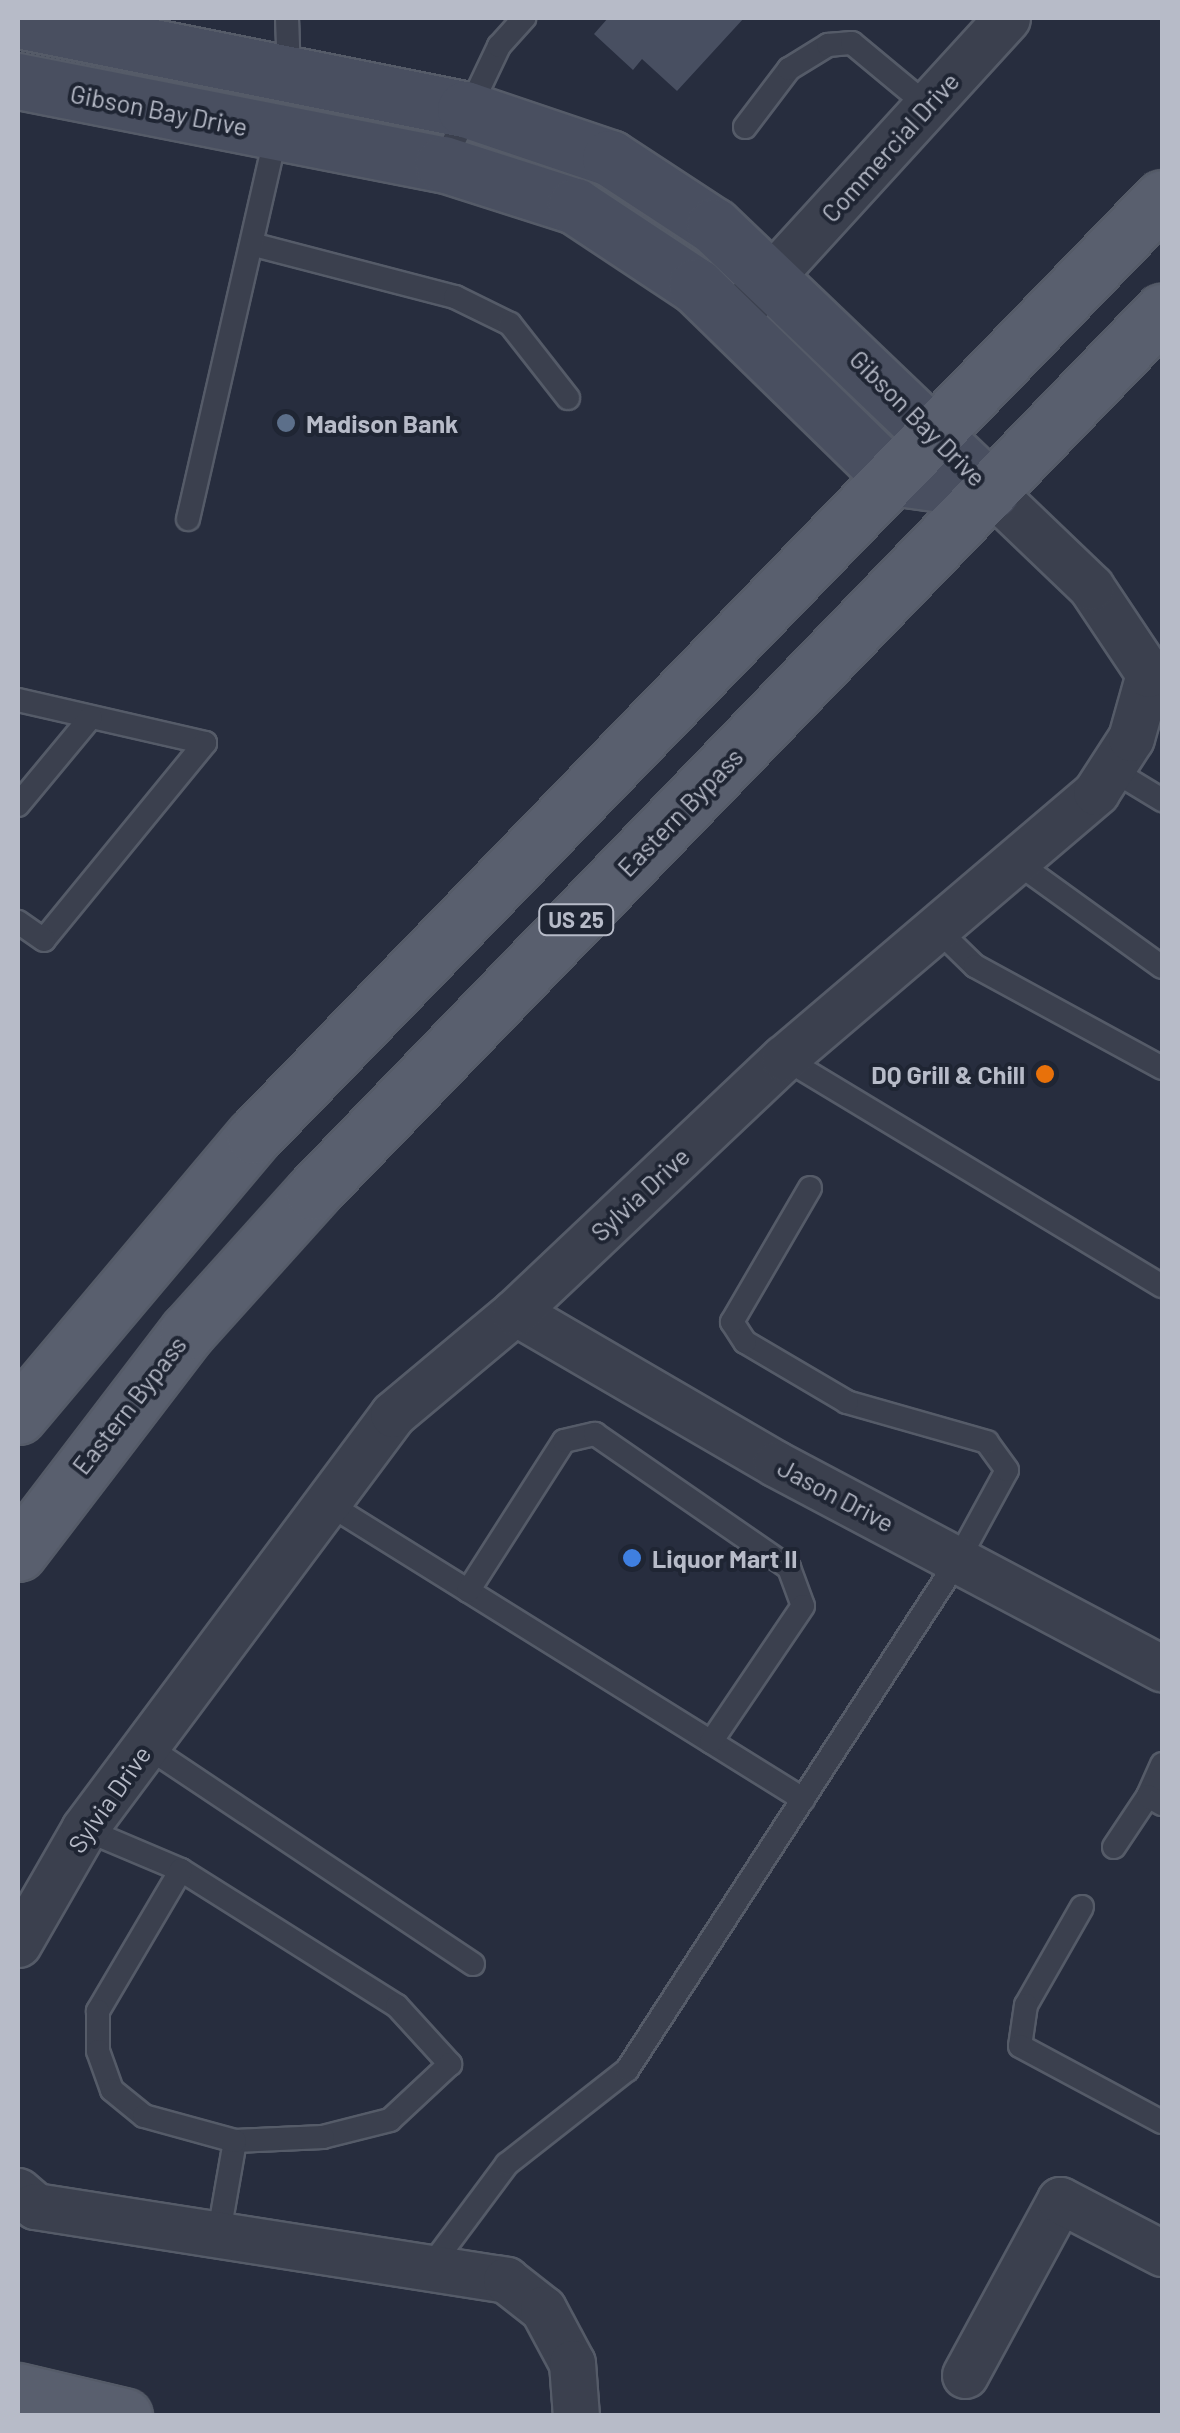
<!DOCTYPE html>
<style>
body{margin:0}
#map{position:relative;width:1180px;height:2433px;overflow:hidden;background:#272d3e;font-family:Barlow,sans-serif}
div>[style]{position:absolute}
.building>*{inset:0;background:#484f61}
.roads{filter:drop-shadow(2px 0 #555b68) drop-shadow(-2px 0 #555b68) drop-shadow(0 2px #555b68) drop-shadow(0 -2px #555b68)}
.lane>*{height:22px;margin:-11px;padding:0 11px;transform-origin:11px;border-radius:11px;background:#3b404e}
.street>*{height:45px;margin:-22.5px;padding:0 22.5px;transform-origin:22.5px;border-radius:22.5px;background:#3b404e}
.secondary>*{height:55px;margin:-27.5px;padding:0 27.5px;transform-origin:27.5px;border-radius:27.5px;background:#494f60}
.primary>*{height:55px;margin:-27.5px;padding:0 27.5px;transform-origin:27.5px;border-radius:27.5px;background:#595f6e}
.dots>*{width:28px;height:28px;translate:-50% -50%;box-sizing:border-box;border:5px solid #1f2533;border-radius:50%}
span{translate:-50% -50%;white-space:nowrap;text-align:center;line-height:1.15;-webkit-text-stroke:8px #1f2533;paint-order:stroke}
.shield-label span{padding:2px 8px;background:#1f2533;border:2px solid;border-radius:8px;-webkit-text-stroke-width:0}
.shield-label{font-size:22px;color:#b7bbc8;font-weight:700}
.street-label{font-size:25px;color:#b7bbc8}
.poi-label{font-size:25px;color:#b7bbc8;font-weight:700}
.left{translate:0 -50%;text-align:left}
.right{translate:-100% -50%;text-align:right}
.frame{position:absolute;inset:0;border:20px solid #b7bbc8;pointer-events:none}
</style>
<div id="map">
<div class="building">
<div style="clip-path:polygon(608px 18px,744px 18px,677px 91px,642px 59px,633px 70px,594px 34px)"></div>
</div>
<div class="roads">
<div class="lane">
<div style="left:287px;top:18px;width:55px;rotate:87.9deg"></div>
<div style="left:745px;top:127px;width:73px;rotate:-52.8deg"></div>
<div style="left:789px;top:69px;width:46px;rotate:-31.6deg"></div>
<div style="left:828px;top:45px;width:24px;rotate:-5deg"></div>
<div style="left:852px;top:43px;width:99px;rotate:39.7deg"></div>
<div style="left:443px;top:164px;width:131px;rotate:-64.6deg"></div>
<div style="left:499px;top:46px;width:38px;rotate:-48deg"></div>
<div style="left:255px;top:245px;width:207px;rotate:14.6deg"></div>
<div style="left:455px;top:297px;width:61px;rotate:26.1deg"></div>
<div style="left:510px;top:324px;width:94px;rotate:51.9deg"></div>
<div style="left:188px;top:519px;width:400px;rotate:-77.1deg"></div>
<div style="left:18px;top:700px;width:192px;rotate:12.9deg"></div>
<div style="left:205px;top:743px;width:254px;rotate:129.3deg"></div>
<div style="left:44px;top:940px;width:32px;rotate:-145deg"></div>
<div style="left:1111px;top:769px;width:60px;rotate:31.3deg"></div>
<div style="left:18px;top:805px;width:114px;rotate:-50.3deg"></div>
<div style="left:1015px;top:861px;width:181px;rotate:35.8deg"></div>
<div style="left:935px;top:927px;width:56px;rotate:44.3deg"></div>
<div style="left:975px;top:966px;width:213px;rotate:28.6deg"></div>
<div style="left:784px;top:1058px;width:441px;rotate:31.1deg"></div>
<div style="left:327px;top:1503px;width:561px;rotate:31.88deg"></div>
<div style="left:468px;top:1591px;width:178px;rotate:-57.4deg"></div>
<div style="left:564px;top:1441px;width:32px;rotate:-13deg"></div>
<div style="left:595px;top:1434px;width:236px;rotate:34.6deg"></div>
<div style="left:789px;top:1568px;width:40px;rotate:69.8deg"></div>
<div style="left:803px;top:1606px;width:164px;rotate:124.1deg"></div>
<div style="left:146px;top:1746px;width:393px;rotate:33.7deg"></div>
<div style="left:1148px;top:1796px;width:35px;rotate:-66deg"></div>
<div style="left:84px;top:1829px;width:105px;rotate:22.9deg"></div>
<div style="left:181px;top:1870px;width:255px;rotate:32.2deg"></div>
<div style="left:397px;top:2006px;width:79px;rotate:47.6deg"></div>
<div style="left:450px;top:2064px;width:82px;rotate:137deg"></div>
<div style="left:390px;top:2120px;width:69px;rotate:165.8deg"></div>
<div style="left:323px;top:2137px;width:88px;rotate:177.4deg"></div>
<div style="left:235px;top:2141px;width:93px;rotate:99.9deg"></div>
<div style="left:1114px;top:1847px;width:61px;rotate:-56.3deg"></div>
<div style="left:1148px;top:1796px;width:16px;rotate:30deg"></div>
<div style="left:181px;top:1870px;width:164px;rotate:120.5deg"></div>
<div style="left:98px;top:2011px;width:40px;rotate:90deg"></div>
<div style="left:98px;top:2051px;width:41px;rotate:70.3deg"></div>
<div style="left:112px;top:2090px;width:41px;rotate:39.1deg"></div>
<div style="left:144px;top:2116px;width:94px;rotate:15.4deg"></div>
<div style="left:1082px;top:1907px;width:113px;rotate:119.7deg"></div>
<div style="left:1026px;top:2005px;width:41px;rotate:98.3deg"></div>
<div style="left:1020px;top:2046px;width:161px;rotate:28.2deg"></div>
<div style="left:431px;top:2266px;width:127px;rotate:-53.3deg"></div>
<div style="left:507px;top:2164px;width:152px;rotate:-38.1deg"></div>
<div style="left:627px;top:2070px;width:608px;rotate:-57.02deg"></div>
<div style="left:958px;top:1560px;width:102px;rotate:-61.4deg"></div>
<div style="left:1007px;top:1470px;width:34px;rotate:-126deg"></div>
<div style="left:987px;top:1442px;width:146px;rotate:-164.1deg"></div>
<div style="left:847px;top:1402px;width:118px;rotate:-149.5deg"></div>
<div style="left:745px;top:1342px;width:24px;rotate:-123deg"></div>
<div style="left:732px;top:1322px;width:155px;rotate:-59.8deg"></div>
</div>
<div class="street">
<div style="left:746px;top:304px;width:387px;rotate:-47.6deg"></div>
<div style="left:515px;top:1312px;width:302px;rotate:30.2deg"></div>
<div style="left:776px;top:1464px;width:437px;rotate:27.9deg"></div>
<div style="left:18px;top:1944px;width:133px;rotate:-60.1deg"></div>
<div style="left:84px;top:1829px;width:517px;rotate:-53.33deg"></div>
<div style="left:393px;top:1414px;width:159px;rotate:-39.9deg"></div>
<div style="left:515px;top:1312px;width:370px;rotate:-43.4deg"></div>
<div style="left:784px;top:1058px;width:410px;rotate:-40.4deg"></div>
<div style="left:1096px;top:792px;width:64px;rotate:-57.1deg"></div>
<div style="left:1131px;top:738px;width:66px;rotate:-74.3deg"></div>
<div style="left:1149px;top:674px;width:105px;rotate:-123.7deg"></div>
<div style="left:1091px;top:587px;width:139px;rotate:-136.2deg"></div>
<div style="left:18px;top:2191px;width:23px;rotate:41deg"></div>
<div style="left:35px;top:2206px;width:477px;rotate:8.9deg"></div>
<div style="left:506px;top:2280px;width:47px;rotate:38.1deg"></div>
<div style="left:543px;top:2309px;width:61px;rotate:61.8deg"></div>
<div style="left:572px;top:2363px;width:53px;rotate:85.7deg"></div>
<div style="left:965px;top:2375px;width:199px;rotate:-61.5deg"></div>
<div style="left:1060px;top:2200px;width:115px;rotate:27.5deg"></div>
</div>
<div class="secondary">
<div style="left:18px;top:20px;width:456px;rotate:11.3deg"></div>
<div style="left:465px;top:109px;width:153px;rotate:18.7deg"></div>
<div style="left:610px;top:158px;width:124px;rotate:33.2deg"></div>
<div style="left:714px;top:226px;width:383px;rotate:43.7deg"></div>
<div style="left:18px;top:81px;width:433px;rotate:11.1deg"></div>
<div style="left:443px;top:164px;width:139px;rotate:17.7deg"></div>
<div style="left:575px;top:206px;width:145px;rotate:33.5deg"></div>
<div style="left:696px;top:286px;width:274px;rotate:44.3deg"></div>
<div style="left:892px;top:477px;width:100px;rotate:8deg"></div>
</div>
<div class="primary">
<div style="left:18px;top:1416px;width:366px;rotate:-49.9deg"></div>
<div style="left:254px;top:1136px;width:1305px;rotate:-45.93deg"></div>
<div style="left:18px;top:1553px;width:280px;rotate:-52.6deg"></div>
<div style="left:188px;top:1331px;width:187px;rotate:-48deg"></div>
<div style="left:313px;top:1192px;width:1223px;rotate:-46.03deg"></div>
<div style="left:18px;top:2391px;width:109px;rotate:13.3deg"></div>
</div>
</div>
<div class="dots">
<div style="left:286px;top:423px;background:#5c6f8a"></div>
<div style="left:1045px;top:1074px;background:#e8710a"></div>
<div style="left:632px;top:1558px;background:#3f7fe0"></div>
</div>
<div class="shield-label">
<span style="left:576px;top:920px">US 25</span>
</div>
<div class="street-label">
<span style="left:159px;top:110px;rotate:11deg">Gibson Bay Drive</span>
<span style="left:890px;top:147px;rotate:-48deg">Commercial Drive</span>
<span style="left:918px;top:418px;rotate:45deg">Gibson Bay Drive</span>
<span style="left:680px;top:812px;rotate:-46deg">Eastern Bypass</span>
<span style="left:640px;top:1194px;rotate:-43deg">Sylvia Drive</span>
<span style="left:129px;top:1405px;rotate:-52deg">Eastern Bypass</span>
<span style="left:836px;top:1495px;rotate:28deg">Jason Drive</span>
<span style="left:109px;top:1799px;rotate:-55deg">Sylvia Drive</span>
</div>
<div class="poi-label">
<span class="left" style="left:306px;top:423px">Madison Bank</span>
<span class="right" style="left:1025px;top:1074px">DQ Grill &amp; Chill</span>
<span class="left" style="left:652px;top:1558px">Liquor Mart II</span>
</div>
<div class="frame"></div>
</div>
